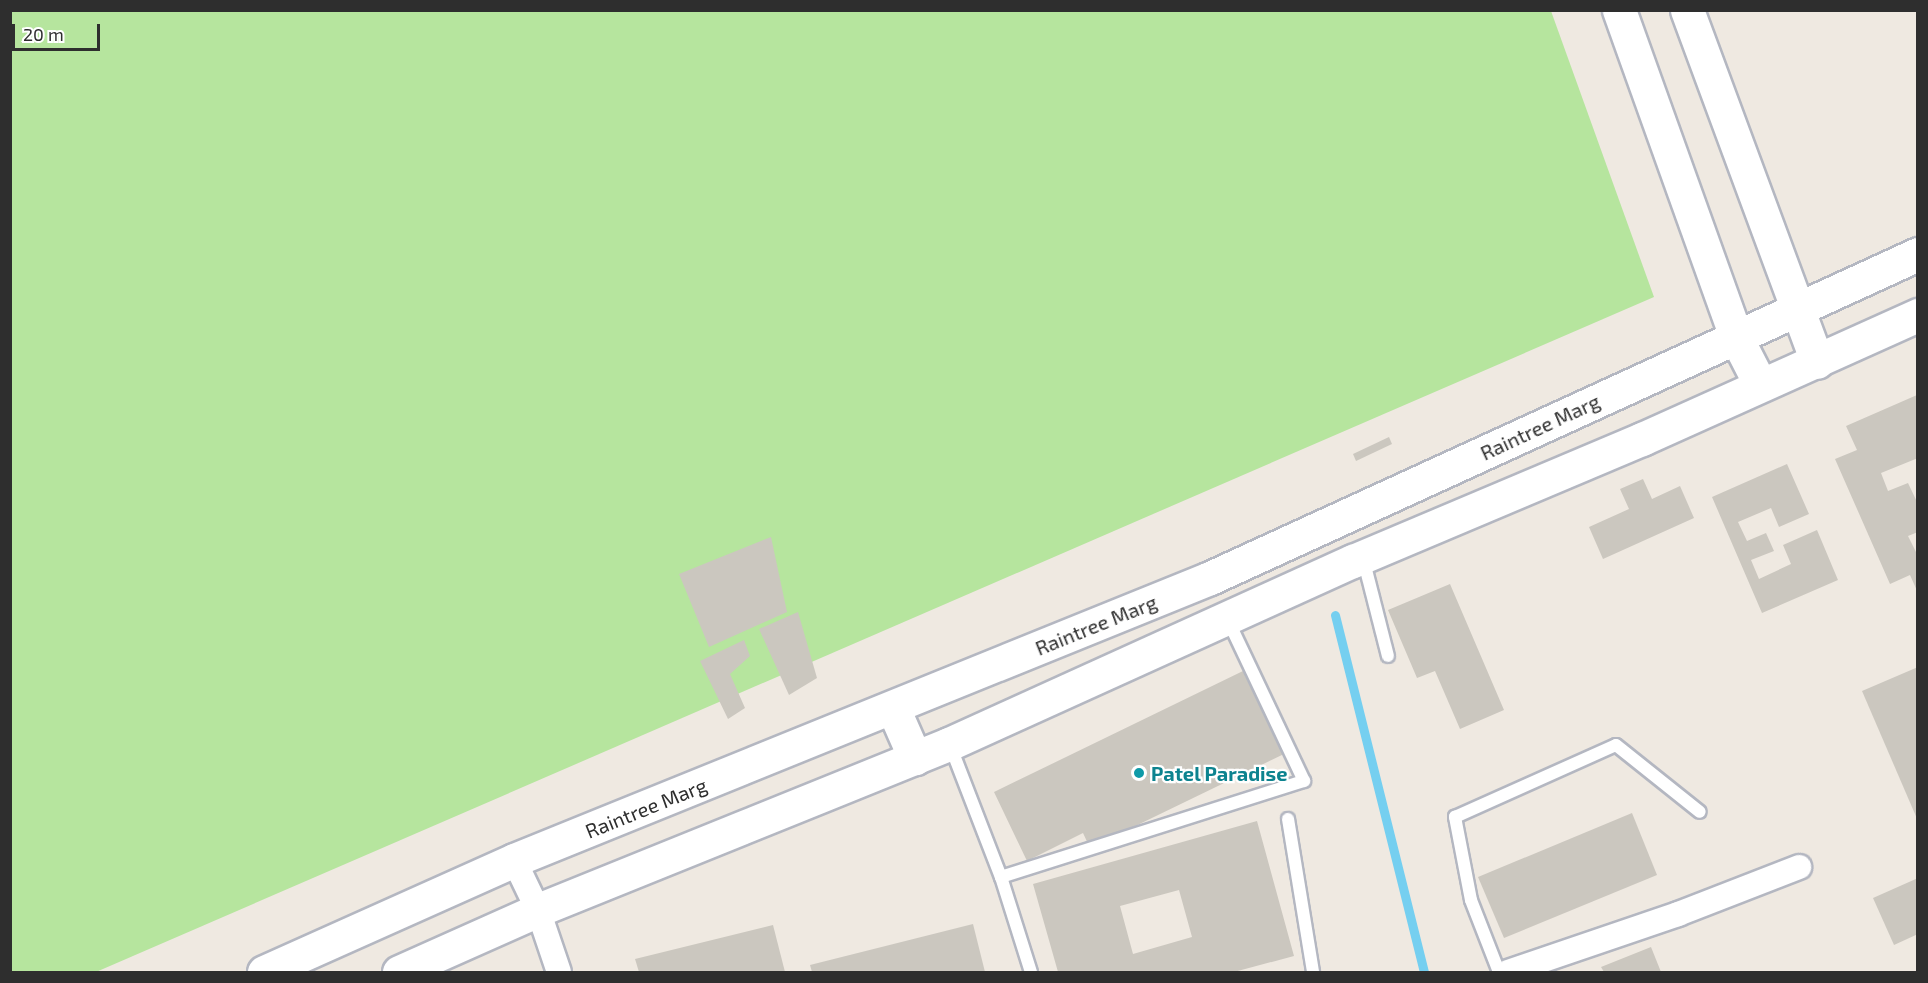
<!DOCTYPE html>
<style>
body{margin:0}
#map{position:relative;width:1928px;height:983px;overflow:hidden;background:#efe9e1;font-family:"Exo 2",sans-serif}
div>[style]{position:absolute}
.green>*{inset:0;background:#b6e59e}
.stream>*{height:9px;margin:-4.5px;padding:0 4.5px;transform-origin:4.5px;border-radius:4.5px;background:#75cff0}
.building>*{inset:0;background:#cbc7bf}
.roads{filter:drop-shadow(2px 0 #b4b7c1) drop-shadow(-2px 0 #b4b7c1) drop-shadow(0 2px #b4b7c1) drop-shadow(0 -2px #b4b7c1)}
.lane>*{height:12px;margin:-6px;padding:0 6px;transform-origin:6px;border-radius:6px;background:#fff}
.street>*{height:24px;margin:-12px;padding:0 12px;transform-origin:12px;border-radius:12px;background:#fff}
.secondary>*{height:33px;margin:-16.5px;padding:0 16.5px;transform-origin:16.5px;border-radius:16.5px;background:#fff}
.dots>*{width:16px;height:16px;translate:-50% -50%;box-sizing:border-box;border:3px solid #fff;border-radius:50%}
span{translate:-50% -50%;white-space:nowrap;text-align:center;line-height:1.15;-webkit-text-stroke:4.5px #fff;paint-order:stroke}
.street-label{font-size:20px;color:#2e2e2e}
.culture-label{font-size:20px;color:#0d838f;font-weight:700}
.left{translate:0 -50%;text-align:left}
.frame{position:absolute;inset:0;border:12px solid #2e2e2e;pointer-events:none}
.scale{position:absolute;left:12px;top:24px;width:88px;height:27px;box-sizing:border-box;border:3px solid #2e2e2e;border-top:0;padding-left:8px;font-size:18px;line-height:21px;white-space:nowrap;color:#2e2e2e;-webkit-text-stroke:4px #fff;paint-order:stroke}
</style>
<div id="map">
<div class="green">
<div style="clip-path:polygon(10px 11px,1551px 11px,1654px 297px,96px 972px,11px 972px)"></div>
</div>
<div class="stream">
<div style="left:1335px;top:615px;width:368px;rotate:76deg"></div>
</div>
<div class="building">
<div style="clip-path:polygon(1917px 395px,1918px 458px,1881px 473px,1888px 491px,1908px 483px,1918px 504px,1918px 532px,1908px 536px,1918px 556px,1918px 593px,1910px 575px,1890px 584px,1835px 459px,1857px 450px,1846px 426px)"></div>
<div style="clip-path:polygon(1389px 437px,1392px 444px,1356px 461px,1353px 454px)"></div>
<div style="clip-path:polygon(1787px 464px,1809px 514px,1779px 527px,1771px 508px,1738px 522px,1747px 541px,1766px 533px,1774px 551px,1751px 560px,1759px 579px,1791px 564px,1783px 545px,1817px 530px,1838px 580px,1762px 613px,1712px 497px)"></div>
<div style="clip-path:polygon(1643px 479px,1652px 499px,1680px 486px,1694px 518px,1603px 559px,1589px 527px,1629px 509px,1620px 489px)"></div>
<div style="clip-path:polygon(771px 537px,787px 612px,709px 647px,679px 574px)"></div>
<div style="clip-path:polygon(1450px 584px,1504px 710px,1460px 729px,1435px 671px,1417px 678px,1388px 610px)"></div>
<div style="clip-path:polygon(798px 612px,817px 678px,789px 695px,759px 629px)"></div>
<div style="clip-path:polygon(744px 640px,750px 656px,730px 674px,745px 708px,728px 719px,700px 661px)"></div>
<div style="clip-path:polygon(1918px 667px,1918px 821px,1862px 691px)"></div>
<div style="clip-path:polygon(1243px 671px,1284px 754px,1090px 848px,1083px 833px,1027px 861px,994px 792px)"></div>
<div style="clip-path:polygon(1632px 813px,1657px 875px,1504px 938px,1478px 877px)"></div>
<div style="clip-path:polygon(evenodd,1257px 821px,1294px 956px,1234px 972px,1058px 972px,1033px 884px,1257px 821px,1179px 890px,1192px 937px,1133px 954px,1120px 906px,1179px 890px)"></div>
<div style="clip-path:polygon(1918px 878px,1918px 934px,1894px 945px,1873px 898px)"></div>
<div style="clip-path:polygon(973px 924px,985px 972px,812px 972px,810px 965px)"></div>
<div style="clip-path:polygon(773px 925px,785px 972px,639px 972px,635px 959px)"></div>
<div style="clip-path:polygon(1651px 947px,1661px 972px,1604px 972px,1601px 967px)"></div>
</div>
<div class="roads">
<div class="lane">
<div style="left:1363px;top:558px;width:101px;rotate:75.7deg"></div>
<div style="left:950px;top:745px;width:142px;rotate:68.9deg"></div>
<div style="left:1001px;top:877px;width:100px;rotate:72.5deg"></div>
<div style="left:1288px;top:819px;width:155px;rotate:80.7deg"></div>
<div style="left:1001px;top:877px;width:318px;rotate:-17.6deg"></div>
<div style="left:1304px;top:781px;width:180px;rotate:-115.3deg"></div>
<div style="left:1499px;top:972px;width:77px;rotate:-111.3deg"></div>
<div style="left:1471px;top:900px;width:85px;rotate:-100.9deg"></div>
<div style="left:1455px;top:817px;width:176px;rotate:-24.1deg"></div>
<div style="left:1616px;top:745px;width:107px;rotate:38.6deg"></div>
</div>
<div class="street">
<div style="left:514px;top:860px;width:55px;rotate:64.4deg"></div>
<div style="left:538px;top:910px;width:65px;rotate:71.3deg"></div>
<div style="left:1508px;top:972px;width:180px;rotate:-18.8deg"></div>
<div style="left:1678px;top:914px;width:130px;rotate:-21.2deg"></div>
</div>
<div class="secondary">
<div style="left:1619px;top:10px;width:347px;rotate:70.3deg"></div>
<div style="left:1736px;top:337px;width:53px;rotate:62.9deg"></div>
<div style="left:1687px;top:10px;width:375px;rotate:69.7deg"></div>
<div style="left:893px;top:708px;width:55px;rotate:66.3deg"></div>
<div style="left:264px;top:972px;width:274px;rotate:-24.1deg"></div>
<div style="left:514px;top:860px;width:751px;rotate:-22.06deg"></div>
<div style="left:1210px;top:578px;width:779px;rotate:-24.59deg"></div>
<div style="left:399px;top:972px;width:152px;rotate:-24deg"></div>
<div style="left:538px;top:910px;width:443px;rotate:-22deg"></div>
<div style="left:949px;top:744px;width:444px;rotate:-24.4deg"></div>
<div style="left:1353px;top:561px;width:314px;rotate:-22.9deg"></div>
<div style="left:1642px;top:439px;width:303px;rotate:-24.2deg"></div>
</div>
</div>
<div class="dots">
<div style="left:1139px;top:773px;background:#0f9aa8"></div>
</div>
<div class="street-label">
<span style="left:1540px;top:427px;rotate:-25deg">Raintree Marg</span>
<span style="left:1096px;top:625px;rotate:-22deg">Raintree Marg</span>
<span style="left:646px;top:808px;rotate:-22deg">Raintree Marg</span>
</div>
<div class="culture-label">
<span class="left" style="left:1151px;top:773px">Patel Paradise</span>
</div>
<div class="frame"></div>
<div class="scale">20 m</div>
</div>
